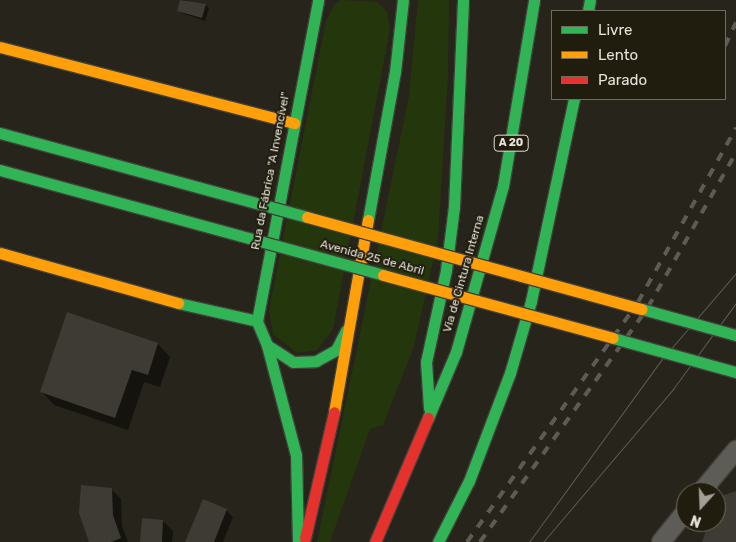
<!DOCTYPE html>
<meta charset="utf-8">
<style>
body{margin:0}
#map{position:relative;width:736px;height:542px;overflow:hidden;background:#26241b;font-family:Rubik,sans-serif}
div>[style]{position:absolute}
.green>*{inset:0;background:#24370c}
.shadow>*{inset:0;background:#0007}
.building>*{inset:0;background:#3d3b34}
.roads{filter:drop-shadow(1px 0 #424039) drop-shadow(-1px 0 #424039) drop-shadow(0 1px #424039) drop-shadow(0 -1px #424039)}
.street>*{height:18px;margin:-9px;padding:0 9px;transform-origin:9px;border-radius:9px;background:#5d5c56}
.fast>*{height:11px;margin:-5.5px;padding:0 5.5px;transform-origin:5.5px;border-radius:5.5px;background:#30b455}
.slow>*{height:11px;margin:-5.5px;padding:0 5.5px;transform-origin:5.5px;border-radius:5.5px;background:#ff9f0a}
.jam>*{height:11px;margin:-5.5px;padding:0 5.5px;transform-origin:5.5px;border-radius:5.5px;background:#e5322d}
.tram>*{height:1px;margin:-0.5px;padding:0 0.5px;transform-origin:0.5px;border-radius:0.5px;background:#5d5b55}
.rail>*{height:4px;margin-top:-2px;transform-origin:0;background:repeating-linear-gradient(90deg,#5d5b55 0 9px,transparent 0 18px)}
.bridges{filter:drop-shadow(1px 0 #424039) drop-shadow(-1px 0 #424039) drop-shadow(0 1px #424039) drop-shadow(0 -1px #424039)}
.fast-bridge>*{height:11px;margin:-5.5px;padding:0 5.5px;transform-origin:5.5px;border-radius:5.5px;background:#30b455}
.slow-bridge>*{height:11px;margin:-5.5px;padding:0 5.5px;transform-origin:5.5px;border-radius:5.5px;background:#ff9f0a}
span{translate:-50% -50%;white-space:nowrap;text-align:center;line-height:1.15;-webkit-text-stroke:4px #201d0e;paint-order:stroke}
.shield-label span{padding:1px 4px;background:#201d0e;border:1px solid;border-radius:4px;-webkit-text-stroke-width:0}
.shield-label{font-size:11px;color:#e4e2d8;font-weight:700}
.street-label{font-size:12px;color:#e4e2d8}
.legend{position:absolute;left:551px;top:10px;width:175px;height:90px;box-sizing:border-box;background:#201d0e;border:1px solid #6e6c5f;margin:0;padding:6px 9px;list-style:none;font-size:15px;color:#e4e2d8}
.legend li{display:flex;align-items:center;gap:10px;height:25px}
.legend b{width:25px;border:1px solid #6e6c5f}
.north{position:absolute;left:676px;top:482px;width:50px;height:50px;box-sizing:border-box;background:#201d0e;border:1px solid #6e6c5f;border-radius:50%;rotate:200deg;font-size:14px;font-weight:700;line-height:20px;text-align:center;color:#e4e2d8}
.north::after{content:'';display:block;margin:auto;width:18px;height:22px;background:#a2a096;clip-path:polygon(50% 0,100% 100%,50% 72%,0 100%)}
</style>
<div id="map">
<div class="green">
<div style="clip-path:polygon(341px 0,378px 2px,387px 12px,390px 29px,333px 329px,317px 350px,297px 353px,273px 334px,269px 310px,326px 21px,334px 5px)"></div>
<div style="clip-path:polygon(418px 0,449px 0,448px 76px,438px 239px,414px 346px,383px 425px,370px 429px,330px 542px,317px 542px,409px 96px)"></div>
</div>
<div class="shadow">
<div style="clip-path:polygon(182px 0,206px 5px,209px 8px,205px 21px,182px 13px,178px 10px)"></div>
<div style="clip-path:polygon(68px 314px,158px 344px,170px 357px,160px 387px,144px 382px,128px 430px,54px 405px,42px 392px)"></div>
<div style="clip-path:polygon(111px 489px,121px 499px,122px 526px,128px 542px,91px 542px)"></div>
<div style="clip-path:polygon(736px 492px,736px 542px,703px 542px,710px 522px,716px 522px,719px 498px)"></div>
<div style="clip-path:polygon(226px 510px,233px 517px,223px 542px,188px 542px)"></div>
<div style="clip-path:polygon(163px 521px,173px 531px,172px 542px,141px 542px)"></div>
</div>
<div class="building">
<div style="clip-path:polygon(180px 0,206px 4px,202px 18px,177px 11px)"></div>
<div style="clip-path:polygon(67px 312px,158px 343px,148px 375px,132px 370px,115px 418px,40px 392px)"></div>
<div style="clip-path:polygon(81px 485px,112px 488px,113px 515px,121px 538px,111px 542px,89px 542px,79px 513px)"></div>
<div style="clip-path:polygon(736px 491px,736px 542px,702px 542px,709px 522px,716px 522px,718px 497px)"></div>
<div style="clip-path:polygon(203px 499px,227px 509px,214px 542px,185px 542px)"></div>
<div style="clip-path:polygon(142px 518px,163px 520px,162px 542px,140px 542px)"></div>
</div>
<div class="roads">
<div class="street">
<div style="left:701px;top:492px;width:55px;rotate:-50.2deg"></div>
<div style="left:661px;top:542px;width:40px;rotate:-51deg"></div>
</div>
<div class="fast">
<div style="left:588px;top:11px;width:11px;rotate:-80deg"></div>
<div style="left:368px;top:220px;width:150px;rotate:-79.7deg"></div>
<div style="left:395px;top:72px;width:72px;rotate:-83.7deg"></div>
<div style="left:178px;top:303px;width:81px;rotate:12.8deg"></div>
<div style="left:267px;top:345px;width:31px;rotate:33deg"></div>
<div style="left:293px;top:362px;width:23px;rotate:-2deg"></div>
<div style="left:316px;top:361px;width:23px;rotate:-29deg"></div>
<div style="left:336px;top:350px;width:22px;rotate:-63deg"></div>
<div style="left:429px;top:408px;width:46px;rotate:-93.7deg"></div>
<div style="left:426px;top:362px;width:94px;rotate:-77.7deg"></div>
<div style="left:446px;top:270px;width:64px;rotate:-82.8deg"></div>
<div style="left:454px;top:207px;width:207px;rotate:-87.5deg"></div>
<div style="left:428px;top:418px;width:72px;rotate:-67deg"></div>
<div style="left:456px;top:352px;width:173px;rotate:-74.2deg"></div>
<div style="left:503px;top:186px;width:189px;rotate:-80.5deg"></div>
<div style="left:298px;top:542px;width:87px;rotate:-91.3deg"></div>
<div style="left:296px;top:455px;width:114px;rotate:-104.8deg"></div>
<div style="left:267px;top:345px;width:26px;rotate:-113deg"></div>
<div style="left:257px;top:321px;width:327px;rotate:-79.2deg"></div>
<div style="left:438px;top:542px;width:68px;rotate:-63.1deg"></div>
<div style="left:469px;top:481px;width:116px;rotate:-69.2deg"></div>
<div style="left:510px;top:373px;width:75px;rotate:-73.7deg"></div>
<div style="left:531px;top:301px;width:207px;rotate:-78deg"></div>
</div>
<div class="slow">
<div style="left:0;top:47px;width:304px;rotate:14.5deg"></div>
<div style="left:0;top:253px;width:185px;rotate:15.7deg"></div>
<div style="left:334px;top:412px;width:195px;rotate:-80deg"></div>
</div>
<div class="jam">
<div style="left:305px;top:538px;width:129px;rotate:-77deg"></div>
<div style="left:375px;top:542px;width:135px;rotate:-66.9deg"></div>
</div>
</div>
<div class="tram">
<div style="left:529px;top:542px;width:226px;rotate:-54deg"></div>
<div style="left:662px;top:359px;width:113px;rotate:-49.3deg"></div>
<div style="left:543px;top:542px;width:201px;rotate:-49.6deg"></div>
<div style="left:673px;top:389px;width:107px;rotate:-53.8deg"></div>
</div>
<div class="rail">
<div style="left:725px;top:46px;width:26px;rotate:-65deg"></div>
<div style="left:467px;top:542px;width:295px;rotate:-54.5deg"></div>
<div style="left:638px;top:302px;width:200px;rotate:-60.6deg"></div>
<div style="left:480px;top:542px;width:289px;rotate:-54.4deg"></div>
<div style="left:648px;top:307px;width:177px;rotate:-60.3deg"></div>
</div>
<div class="bridges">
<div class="fast-bridge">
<div style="left:0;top:133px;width:318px;rotate:15.3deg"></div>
<div style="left:0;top:170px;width:397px;rotate:15.3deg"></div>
<div style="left:642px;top:309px;width:98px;rotate:15.5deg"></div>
<div style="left:613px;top:338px;width:128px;rotate:15.5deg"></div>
</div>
<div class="slow-bridge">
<div style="left:307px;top:217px;width:347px;rotate:15.4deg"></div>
<div style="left:383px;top:275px;width:238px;rotate:15.3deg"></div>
</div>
</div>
<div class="shield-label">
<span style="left:511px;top:143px">A 20</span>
</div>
<div class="street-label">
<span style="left:271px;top:171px;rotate:-79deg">Rua da Fábrica "A Invencível"</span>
<span style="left:372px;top:258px;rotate:15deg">Avenida 25 de Abril</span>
<span style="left:464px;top:274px;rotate:-74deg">Via de Cintura Interna</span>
</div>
<ul class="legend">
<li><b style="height:6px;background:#30b455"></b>Livre</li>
<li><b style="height:6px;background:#ff9f0a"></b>Lento</li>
<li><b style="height:6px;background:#e5322d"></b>Parado</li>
</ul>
<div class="north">N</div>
</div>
